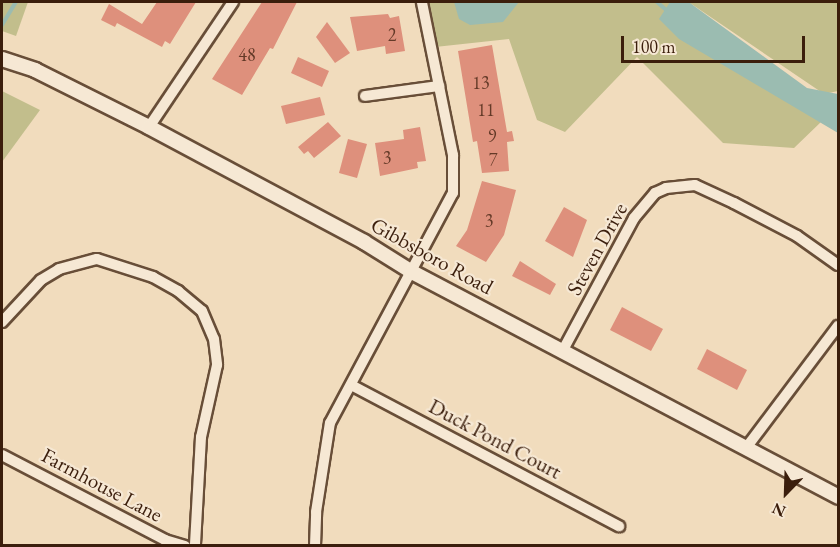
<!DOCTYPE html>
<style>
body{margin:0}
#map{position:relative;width:840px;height:547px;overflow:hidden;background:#f1dcbd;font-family:"EB Garamond",serif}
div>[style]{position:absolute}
.green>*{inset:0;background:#c2be8c}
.water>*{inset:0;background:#9bbcb1}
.stream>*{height:4px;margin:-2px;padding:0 2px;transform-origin:2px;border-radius:2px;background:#9bbcb1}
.building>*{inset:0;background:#de907c}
.roads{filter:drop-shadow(2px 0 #684e38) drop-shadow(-2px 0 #684e38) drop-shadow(0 2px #684e38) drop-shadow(0 -2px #684e38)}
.minor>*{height:10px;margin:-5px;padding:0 5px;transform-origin:5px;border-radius:5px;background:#f6e8d4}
.tertiary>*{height:14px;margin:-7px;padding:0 7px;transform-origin:7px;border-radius:7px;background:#f6e8d4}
span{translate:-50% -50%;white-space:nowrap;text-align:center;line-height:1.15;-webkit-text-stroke:4.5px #f6e8d4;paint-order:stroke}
.number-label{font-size:18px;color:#643a28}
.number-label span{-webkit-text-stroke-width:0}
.street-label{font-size:21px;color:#3b1e0c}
.frame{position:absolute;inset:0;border:3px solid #3b1e0c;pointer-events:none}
.north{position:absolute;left:756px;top:463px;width:60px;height:60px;-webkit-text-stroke:4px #f6e8d4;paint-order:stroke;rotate:203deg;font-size:16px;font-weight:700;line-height:24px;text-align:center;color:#3b1e0c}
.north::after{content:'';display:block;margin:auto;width:21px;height:27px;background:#3b1e0c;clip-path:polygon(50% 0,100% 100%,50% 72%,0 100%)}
.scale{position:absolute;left:621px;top:36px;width:184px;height:27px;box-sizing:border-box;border:3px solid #3b1e0c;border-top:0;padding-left:8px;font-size:18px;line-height:21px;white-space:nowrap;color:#3b1e0c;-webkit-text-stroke:4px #f6e8d4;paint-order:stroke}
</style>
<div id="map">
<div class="green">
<div style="clip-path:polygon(2px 2px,28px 2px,16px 36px,2px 31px)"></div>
<div style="clip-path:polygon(425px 2px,838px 2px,838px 91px,824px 94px,690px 3px,822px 121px,794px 148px,723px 143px,637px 57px,565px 132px,537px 120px,509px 39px,435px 47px)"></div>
<div style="clip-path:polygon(2px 91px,40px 110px,2px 162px)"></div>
</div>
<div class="water">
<div style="clip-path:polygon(454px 2px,519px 2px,503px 22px,470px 25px,459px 19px)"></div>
<div style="clip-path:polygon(670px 2px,690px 3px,807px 88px,838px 94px,838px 133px,679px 39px,659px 19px)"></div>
</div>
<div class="stream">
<div style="left:657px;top:2px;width:11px;rotate:41deg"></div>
<div style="left:2px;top:25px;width:27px;rotate:-59deg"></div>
</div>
<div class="building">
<div style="clip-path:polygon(157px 2px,196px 2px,170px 44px,165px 41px,162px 47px,117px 23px,115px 27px,101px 20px,109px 4px,142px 24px)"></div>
<div style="clip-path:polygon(262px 2px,297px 2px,273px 49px,270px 48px,242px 95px,212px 79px)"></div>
<div style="clip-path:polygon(388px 14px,390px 18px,399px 16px,405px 51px,386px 54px,385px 46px,357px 51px,350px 17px)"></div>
<div style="clip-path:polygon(327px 22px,350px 53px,335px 63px,316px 37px)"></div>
<div style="clip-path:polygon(492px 45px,507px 132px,512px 131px,514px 141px,507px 142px,509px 171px,482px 173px,477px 141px,473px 142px,458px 51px)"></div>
<div style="clip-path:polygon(298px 57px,329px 71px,322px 87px,291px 73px)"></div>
<div style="clip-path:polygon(320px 97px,325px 115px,286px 124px,281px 106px)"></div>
<div style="clip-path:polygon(328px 122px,341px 136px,314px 158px,308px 151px,304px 154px,298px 147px)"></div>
<div style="clip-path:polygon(420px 127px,426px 161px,417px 162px,418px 168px,380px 176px,375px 143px,404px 139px,403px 130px)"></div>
<div style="clip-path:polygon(348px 139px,367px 144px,357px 178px,339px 173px)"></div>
<div style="clip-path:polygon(482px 181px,516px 190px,504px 235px,486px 262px,456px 246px,467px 230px)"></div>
<div style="clip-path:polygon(564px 207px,587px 220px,573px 257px,545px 241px)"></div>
<div style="clip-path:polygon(520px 261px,556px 284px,550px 295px,512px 276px)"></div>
<div style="clip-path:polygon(622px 307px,663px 329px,651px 351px,610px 330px)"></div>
<div style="clip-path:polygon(707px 349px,747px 370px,737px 390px,697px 369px)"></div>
</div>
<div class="roads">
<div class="minor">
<div style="left:365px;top:96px;width:75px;rotate:-7.7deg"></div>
<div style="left:149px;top:127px;width:151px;rotate:-56.1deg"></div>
<div style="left:2px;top:322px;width:57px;rotate:-47.1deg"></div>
<div style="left:41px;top:280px;width:21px;rotate:-31deg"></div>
<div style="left:59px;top:269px;width:39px;rotate:-15deg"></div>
<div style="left:97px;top:259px;width:59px;rotate:17.8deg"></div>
<div style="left:153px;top:277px;width:29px;rotate:29deg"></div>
<div style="left:178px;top:291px;width:31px;rotate:40deg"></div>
<div style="left:202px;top:311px;width:30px;rotate:67deg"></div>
<div style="left:214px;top:339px;width:26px;rotate:83deg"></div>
<div style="left:217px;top:365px;width:74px;rotate:102.5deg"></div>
<div style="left:201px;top:437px;width:109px;rotate:93.2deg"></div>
<div style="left:563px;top:350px;width:150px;rotate:-61.7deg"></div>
<div style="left:634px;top:218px;width:33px;rotate:-50deg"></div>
<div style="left:655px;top:193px;width:12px;rotate:-24deg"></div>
<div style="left:666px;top:188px;width:29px;rotate:-6deg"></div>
<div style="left:695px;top:185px;width:43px;rotate:24.8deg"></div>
<div style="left:734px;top:203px;width:71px;rotate:27.6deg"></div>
<div style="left:797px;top:236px;width:50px;rotate:35.3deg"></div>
<div style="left:353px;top:386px;width:301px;rotate:27.8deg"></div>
<div style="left:746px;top:448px;width:153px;rotate:-53deg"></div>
<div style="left:2px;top:455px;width:184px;rotate:27.5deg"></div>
<div style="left:165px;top:540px;width:21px;rotate:17deg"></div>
<div style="left:315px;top:546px;width:34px;rotate:-88deg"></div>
<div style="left:316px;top:512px;width:90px;rotate:-81.1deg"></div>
<div style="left:330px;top:423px;width:261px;rotate:-61.9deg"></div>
<div style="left:453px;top:193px;width:38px;rotate:-90deg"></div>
<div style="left:453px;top:155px;width:156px;rotate:-101.5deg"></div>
</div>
<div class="tertiary">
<div style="left:2px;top:59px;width:35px;rotate:18deg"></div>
<div style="left:35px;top:70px;width:127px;rotate:26.6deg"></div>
<div style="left:149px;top:127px;width:244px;rotate:28.1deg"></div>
<div style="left:364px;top:242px;width:57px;rotate:32deg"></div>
<div style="left:412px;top:272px;width:482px;rotate:27.8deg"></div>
</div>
</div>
<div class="number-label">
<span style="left:392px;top:35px">2</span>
<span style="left:247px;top:55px">48</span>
<span style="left:481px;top:83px">13</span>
<span style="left:486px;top:110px">11</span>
<span style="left:492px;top:136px">9</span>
<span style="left:387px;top:158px">3</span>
<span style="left:493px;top:160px">7</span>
<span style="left:489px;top:221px">3</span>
</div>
<div class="street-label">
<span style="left:597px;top:249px;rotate:-61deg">Steven Drive</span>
<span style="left:432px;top:256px;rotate:29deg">Gibbsboro Road</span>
<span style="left:495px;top:439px;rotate:28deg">Duck Pond Court</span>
<span style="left:102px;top:485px;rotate:28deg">Farmhouse Lane</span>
</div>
<div class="frame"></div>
<div class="north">N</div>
<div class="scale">100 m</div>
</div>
